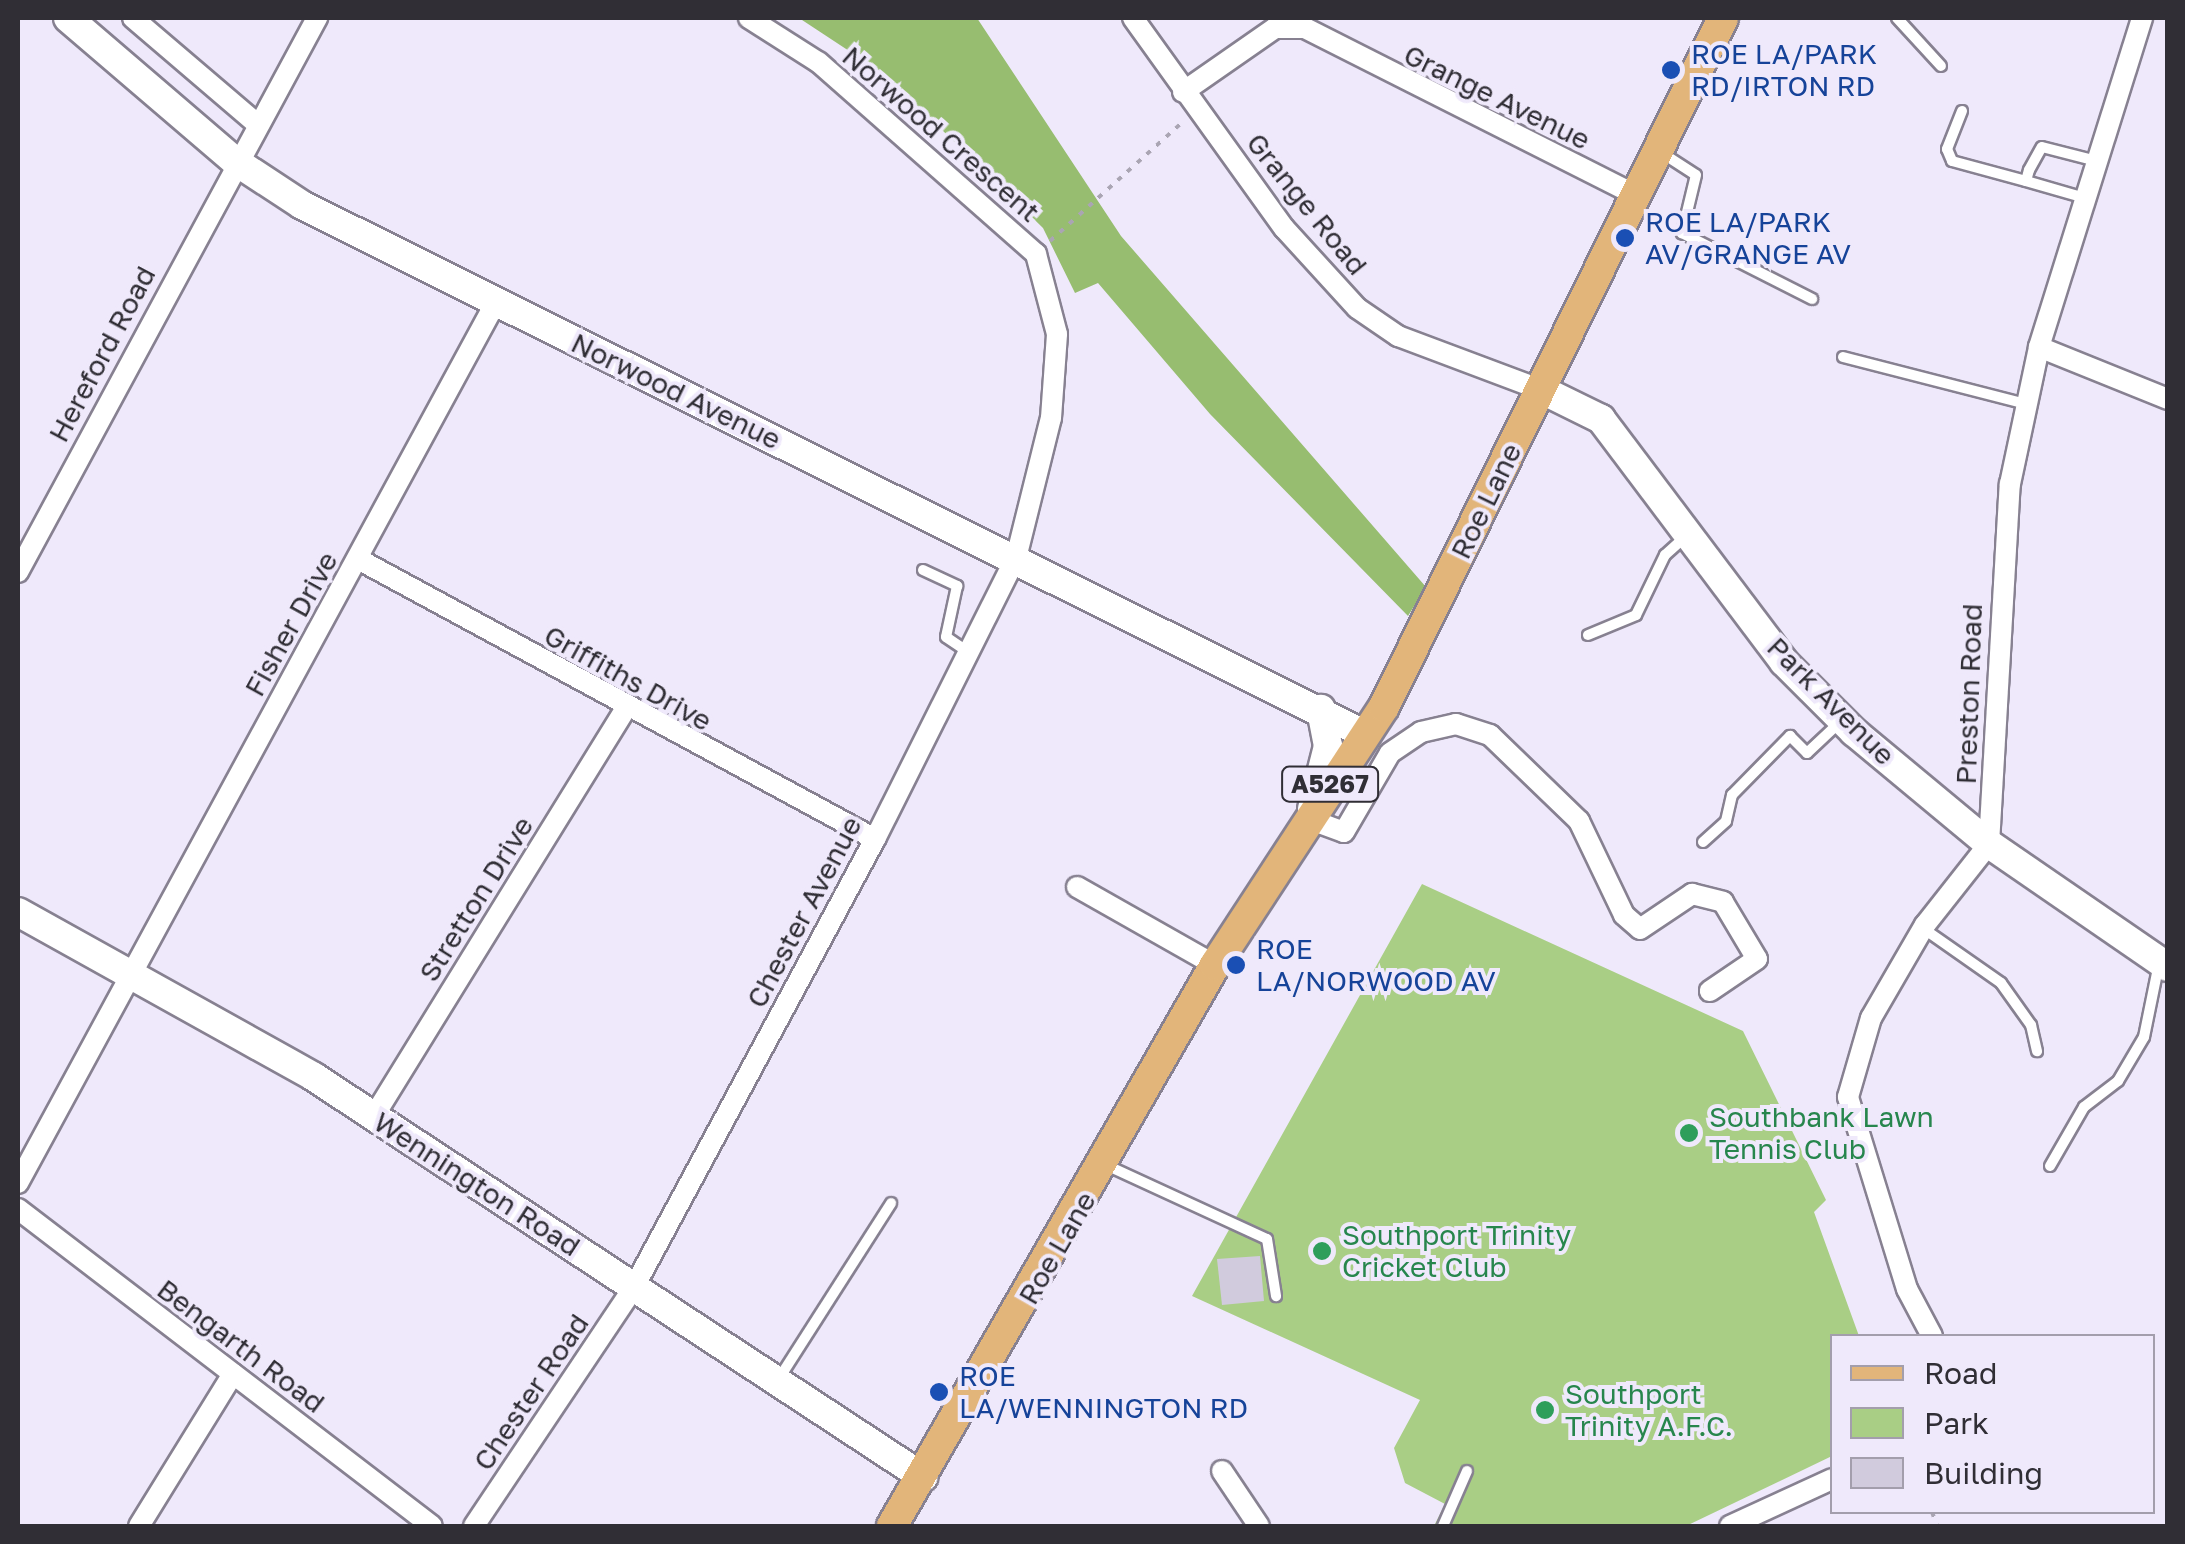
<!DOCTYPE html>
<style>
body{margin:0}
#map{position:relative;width:2185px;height:1544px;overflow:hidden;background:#efe9fb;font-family:"Golos Text",sans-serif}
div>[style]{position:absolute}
.green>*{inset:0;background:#a9ce85}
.forest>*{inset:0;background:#97bd70}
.building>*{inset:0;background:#d1cbdd}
.path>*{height:4px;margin-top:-2px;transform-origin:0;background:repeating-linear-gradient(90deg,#aaa5b3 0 5px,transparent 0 13px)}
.roads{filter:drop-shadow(2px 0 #878191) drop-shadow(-2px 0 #878191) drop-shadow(0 2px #878191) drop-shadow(0 -2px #878191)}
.lane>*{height:10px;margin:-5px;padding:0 5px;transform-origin:5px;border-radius:5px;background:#fff}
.street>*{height:20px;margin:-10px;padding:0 10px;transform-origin:10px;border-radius:10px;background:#fff}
.secondary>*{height:28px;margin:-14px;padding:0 14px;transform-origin:14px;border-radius:14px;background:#fff}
.primary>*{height:30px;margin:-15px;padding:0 15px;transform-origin:15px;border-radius:15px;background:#e2b57a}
.dots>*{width:28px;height:28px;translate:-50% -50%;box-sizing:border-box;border:5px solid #efe9fb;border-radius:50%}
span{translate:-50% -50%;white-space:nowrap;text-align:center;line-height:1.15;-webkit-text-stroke:8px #efe9fb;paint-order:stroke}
.shield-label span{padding:2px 8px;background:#efe9fb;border:2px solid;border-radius:8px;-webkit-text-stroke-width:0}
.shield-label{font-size:25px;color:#302e35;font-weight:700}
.transit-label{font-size:28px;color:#164399}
.left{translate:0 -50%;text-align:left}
.street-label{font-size:28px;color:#302e35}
.leisure-label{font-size:28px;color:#27864d}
.frame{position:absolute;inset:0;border:20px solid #302e35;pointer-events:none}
.legend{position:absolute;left:1830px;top:1334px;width:325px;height:180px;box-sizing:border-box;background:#efe9fb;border:2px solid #a39eac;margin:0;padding:12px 18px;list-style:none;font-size:30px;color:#302e35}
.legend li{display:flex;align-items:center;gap:20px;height:50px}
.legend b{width:50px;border:2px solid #a39eac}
</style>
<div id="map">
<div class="green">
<div style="clip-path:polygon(1422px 884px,1743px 1031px,1826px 1200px,1814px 1212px,1859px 1336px,1832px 1336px,1832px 1456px,1686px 1526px,1434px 1526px,1445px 1504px,1405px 1483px,1394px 1448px,1420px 1400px,1192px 1296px)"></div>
</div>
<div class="forest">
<div style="clip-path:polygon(799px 18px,977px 18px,1121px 236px,1426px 587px,1408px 616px,1210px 414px,1098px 283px,1075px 293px,1043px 228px,983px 169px,881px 72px)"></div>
</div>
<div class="building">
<div style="clip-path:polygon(1260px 1256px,1264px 1301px,1222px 1305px,1217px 1259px)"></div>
</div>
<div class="path">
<div style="left:1050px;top:241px;width:181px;rotate:-41.9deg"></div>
<div style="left:1932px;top:1512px;width:15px;rotate:70deg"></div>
</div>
<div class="roads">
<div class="lane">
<div style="left:1897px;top:18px;width:65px;rotate:47.5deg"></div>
<div style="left:1962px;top:111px;width:41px;rotate:111.5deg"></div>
<div style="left:1947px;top:149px;width:13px;rotate:67deg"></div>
<div style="left:1952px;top:161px;width:77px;rotate:15.1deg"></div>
<div style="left:1662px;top:153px;width:40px;rotate:32.9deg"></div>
<div style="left:1696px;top:175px;width:60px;rotate:103.6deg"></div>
<div style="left:1682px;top:233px;width:146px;rotate:26.9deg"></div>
<div style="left:2085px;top:198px;width:61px;rotate:-163.9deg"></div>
<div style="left:2026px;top:181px;width:11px;rotate:-75deg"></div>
<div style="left:2029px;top:170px;width:26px;rotate:-61deg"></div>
<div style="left:2042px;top:147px;width:57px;rotate:14.3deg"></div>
<div style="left:1843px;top:357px;width:189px;rotate:14.4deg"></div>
<div style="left:923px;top:570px;width:38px;rotate:25deg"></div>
<div style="left:957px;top:586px;width:52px;rotate:102.2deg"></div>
<div style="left:946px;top:637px;width:27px;rotate:34deg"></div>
<div style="left:1588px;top:635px;width:52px;rotate:-22.6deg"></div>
<div style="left:1636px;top:615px;width:67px;rotate:-64.2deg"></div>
<div style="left:1665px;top:555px;width:30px;rotate:-42deg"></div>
<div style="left:1703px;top:842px;width:31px;rotate:-42deg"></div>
<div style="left:1726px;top:821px;width:27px;rotate:-77deg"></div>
<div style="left:1732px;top:795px;width:83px;rotate:-45.5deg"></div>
<div style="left:1790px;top:736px;width:24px;rotate:45deg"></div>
<div style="left:1807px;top:753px;width:47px;rotate:-43.3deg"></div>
<div style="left:1924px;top:929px;width:94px;rotate:35deg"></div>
<div style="left:2001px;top:983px;width:52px;rotate:54.5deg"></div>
<div style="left:2031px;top:1025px;width:27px;rotate:77deg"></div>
<div style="left:1106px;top:1165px;width:177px;rotate:24.7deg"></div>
<div style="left:1267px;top:1239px;width:58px;rotate:81deg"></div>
<div style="left:2050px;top:1166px;width:68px;rotate:-60deg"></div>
<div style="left:2084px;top:1107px;width:43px;rotate:-37.4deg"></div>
<div style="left:2118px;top:1081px;width:51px;rotate:-59.4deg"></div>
<div style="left:2144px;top:1037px;width:76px;rotate:-78.5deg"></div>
<div style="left:778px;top:1380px;width:210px;rotate:-57.4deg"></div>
<div style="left:1443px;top:1526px;width:60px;rotate:-66.4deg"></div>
</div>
<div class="street">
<div style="left:133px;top:18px;width:163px;rotate:40.5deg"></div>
<div style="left:1133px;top:18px;width:259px;rotate:54.3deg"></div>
<div style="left:1284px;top:228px;width:108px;rotate:47.6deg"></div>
<div style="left:1357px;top:308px;width:50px;rotate:34.3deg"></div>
<div style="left:1398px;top:336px;width:154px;rotate:20.6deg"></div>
<div style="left:1183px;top:92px;width:112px;rotate:-34.8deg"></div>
<div style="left:1275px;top:28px;width:30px"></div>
<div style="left:1305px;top:28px;width:369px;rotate:26.8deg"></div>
<div style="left:2039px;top:347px;width:139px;rotate:22deg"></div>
<div style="left:358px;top:559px;width:588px;rotate:28.44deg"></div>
<div style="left:18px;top:572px;width:630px;rotate:-61.64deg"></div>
<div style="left:1306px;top:818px;width:40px;rotate:20.2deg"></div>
<div style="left:1344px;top:832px;width:91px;rotate:-59.8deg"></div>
<div style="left:1390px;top:753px;width:37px;rotate:-34deg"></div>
<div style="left:1421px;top:732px;width:36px;rotate:-13deg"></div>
<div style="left:1456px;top:724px;width:36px;rotate:18deg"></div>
<div style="left:1490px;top:735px;width:124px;rotate:44deg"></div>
<div style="left:1579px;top:821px;width:104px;rotate:64.4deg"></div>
<div style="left:1624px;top:915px;width:21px;rotate:41deg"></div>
<div style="left:1640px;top:929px;width:63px;rotate:-33.9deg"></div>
<div style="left:1692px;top:894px;width:32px;rotate:14deg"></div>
<div style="left:1723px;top:902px;width:66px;rotate:59.2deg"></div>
<div style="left:1757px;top:959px;width:57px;rotate:145.8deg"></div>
<div style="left:1077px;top:887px;width:159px;rotate:29.5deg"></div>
<div style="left:374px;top:1116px;width:477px;rotate:-58.3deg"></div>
<div style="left:18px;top:1183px;width:1002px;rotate:-61.52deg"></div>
<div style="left:18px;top:1209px;width:521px;rotate:37.44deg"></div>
<div style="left:1932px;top:1336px;width:53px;rotate:-118deg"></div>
<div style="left:1907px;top:1289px;width:201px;rotate:-107.1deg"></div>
<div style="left:1848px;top:1097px;width:82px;rotate:-73.8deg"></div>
<div style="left:1871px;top:1018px;width:108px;rotate:-59.9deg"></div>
<div style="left:1925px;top:925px;width:103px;rotate:-51.7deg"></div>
<div style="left:1989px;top:844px;width:361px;rotate:-86.7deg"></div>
<div style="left:2010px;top:484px;width:140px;rotate:-78deg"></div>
<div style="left:2039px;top:347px;width:345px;rotate:-72.6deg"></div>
<div style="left:1222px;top:1471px;width:66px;rotate:56.1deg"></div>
<div style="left:139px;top:1526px;width:179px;rotate:-58.3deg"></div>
<div style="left:474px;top:1526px;width:288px;rotate:-56.2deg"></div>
<div style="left:634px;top:1287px;width:509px;rotate:-61.72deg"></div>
<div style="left:875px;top:839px;width:314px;rotate:-63.4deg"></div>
<div style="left:1016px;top:558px;width:144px;rotate:-76deg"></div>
<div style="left:1051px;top:418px;width:84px;rotate:-85.9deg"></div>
<div style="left:1057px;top:334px;width:83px;rotate:-104.7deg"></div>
<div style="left:1036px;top:254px;width:290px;rotate:-138.6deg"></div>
<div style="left:818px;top:62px;width:82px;rotate:-147.5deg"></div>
<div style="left:1730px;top:1526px;width:112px;rotate:-24.7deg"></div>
</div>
<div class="secondary">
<div style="left:68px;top:18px;width:220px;rotate:40.6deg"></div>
<div style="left:235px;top:161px;width:80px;rotate:33.3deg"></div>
<div style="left:302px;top:205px;width:1186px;rotate:26.48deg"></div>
<div style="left:1542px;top:390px;width:66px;rotate:26.2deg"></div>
<div style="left:1601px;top:419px;width:304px;rotate:53deg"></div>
<div style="left:1784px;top:662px;width:99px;rotate:45deg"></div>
<div style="left:1854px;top:732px;width:175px;rotate:39.7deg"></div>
<div style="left:1989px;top:844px;width:217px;rotate:34.5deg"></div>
<div style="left:1312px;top:809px;width:65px;rotate:-75.7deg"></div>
<div style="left:1328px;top:746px;width:38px;rotate:-101deg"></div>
<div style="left:18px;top:912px;width:339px;rotate:29.1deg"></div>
<div style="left:314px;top:1077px;width:729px;rotate:33.3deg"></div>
</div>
<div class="primary">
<div style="left:892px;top:1526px;width:647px;rotate:-60.07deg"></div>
<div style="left:1215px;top:965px;width:308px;rotate:-56.8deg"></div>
<div style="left:1384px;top:707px;width:768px;rotate:-63.8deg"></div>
</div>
</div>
<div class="dots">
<div style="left:1671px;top:70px;background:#1a4fb4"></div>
<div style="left:1625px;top:238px;background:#1a4fb4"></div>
<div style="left:1236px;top:965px;background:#1a4fb4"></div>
<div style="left:1689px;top:1133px;background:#2e9e5b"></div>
<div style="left:1322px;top:1251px;background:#2e9e5b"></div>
<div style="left:939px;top:1392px;background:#1a4fb4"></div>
<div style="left:1545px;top:1410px;background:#2e9e5b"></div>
</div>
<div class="shield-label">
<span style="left:1330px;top:784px">A5267</span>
</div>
<div class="transit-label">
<span class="left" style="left:1691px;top:70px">ROE LA/PARK<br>RD/IRTON RD</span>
<span class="left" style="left:1645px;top:238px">ROE LA/PARK<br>AV/GRANGE AV</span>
<span class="left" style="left:1256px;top:965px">ROE<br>LA/NORWOOD AV</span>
<span class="left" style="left:959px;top:1392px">ROE<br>LA/WENNINGTON RD</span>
</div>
<div class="street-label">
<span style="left:1497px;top:97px;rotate:26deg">Grange Avenue</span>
<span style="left:941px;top:134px;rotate:41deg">Norwood Crescent</span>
<span style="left:1307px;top:204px;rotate:51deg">Grange Road</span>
<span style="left:102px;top:354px;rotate:-62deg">Hereford Road</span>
<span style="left:676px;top:391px;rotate:26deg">Norwood Avenue</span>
<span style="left:1486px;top:501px;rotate:-64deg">Roe Lane</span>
<span style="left:291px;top:624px;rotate:-61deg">Fisher Drive</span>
<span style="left:628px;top:678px;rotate:29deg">Griffiths Drive</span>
<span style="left:1969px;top:694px;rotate:-88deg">Preston Road</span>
<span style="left:1831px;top:701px;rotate:45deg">Park Avenue</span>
<span style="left:476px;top:899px;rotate:-58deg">Stretton Drive</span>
<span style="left:804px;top:912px;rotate:-62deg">Chester Avenue</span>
<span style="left:477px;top:1184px;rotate:33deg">Wennington Road</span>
<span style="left:1057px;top:1248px;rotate:-60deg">Roe Lane</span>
<span style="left:241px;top:1346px;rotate:37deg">Bengarth Road</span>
<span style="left:531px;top:1392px;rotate:-56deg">Chester Road</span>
</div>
<div class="leisure-label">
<span class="left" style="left:1709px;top:1133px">Southbank Lawn<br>Tennis Club</span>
<span class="left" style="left:1342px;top:1251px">Southport Trinity<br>Cricket Club</span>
<span class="left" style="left:1565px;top:1410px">Southport<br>Trinity A.F.C.</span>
</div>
<div class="frame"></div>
<ul class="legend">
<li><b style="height:12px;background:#e2b57a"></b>Road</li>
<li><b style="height:28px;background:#a9ce85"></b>Park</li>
<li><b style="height:28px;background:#d1cbdd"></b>Building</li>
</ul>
</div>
